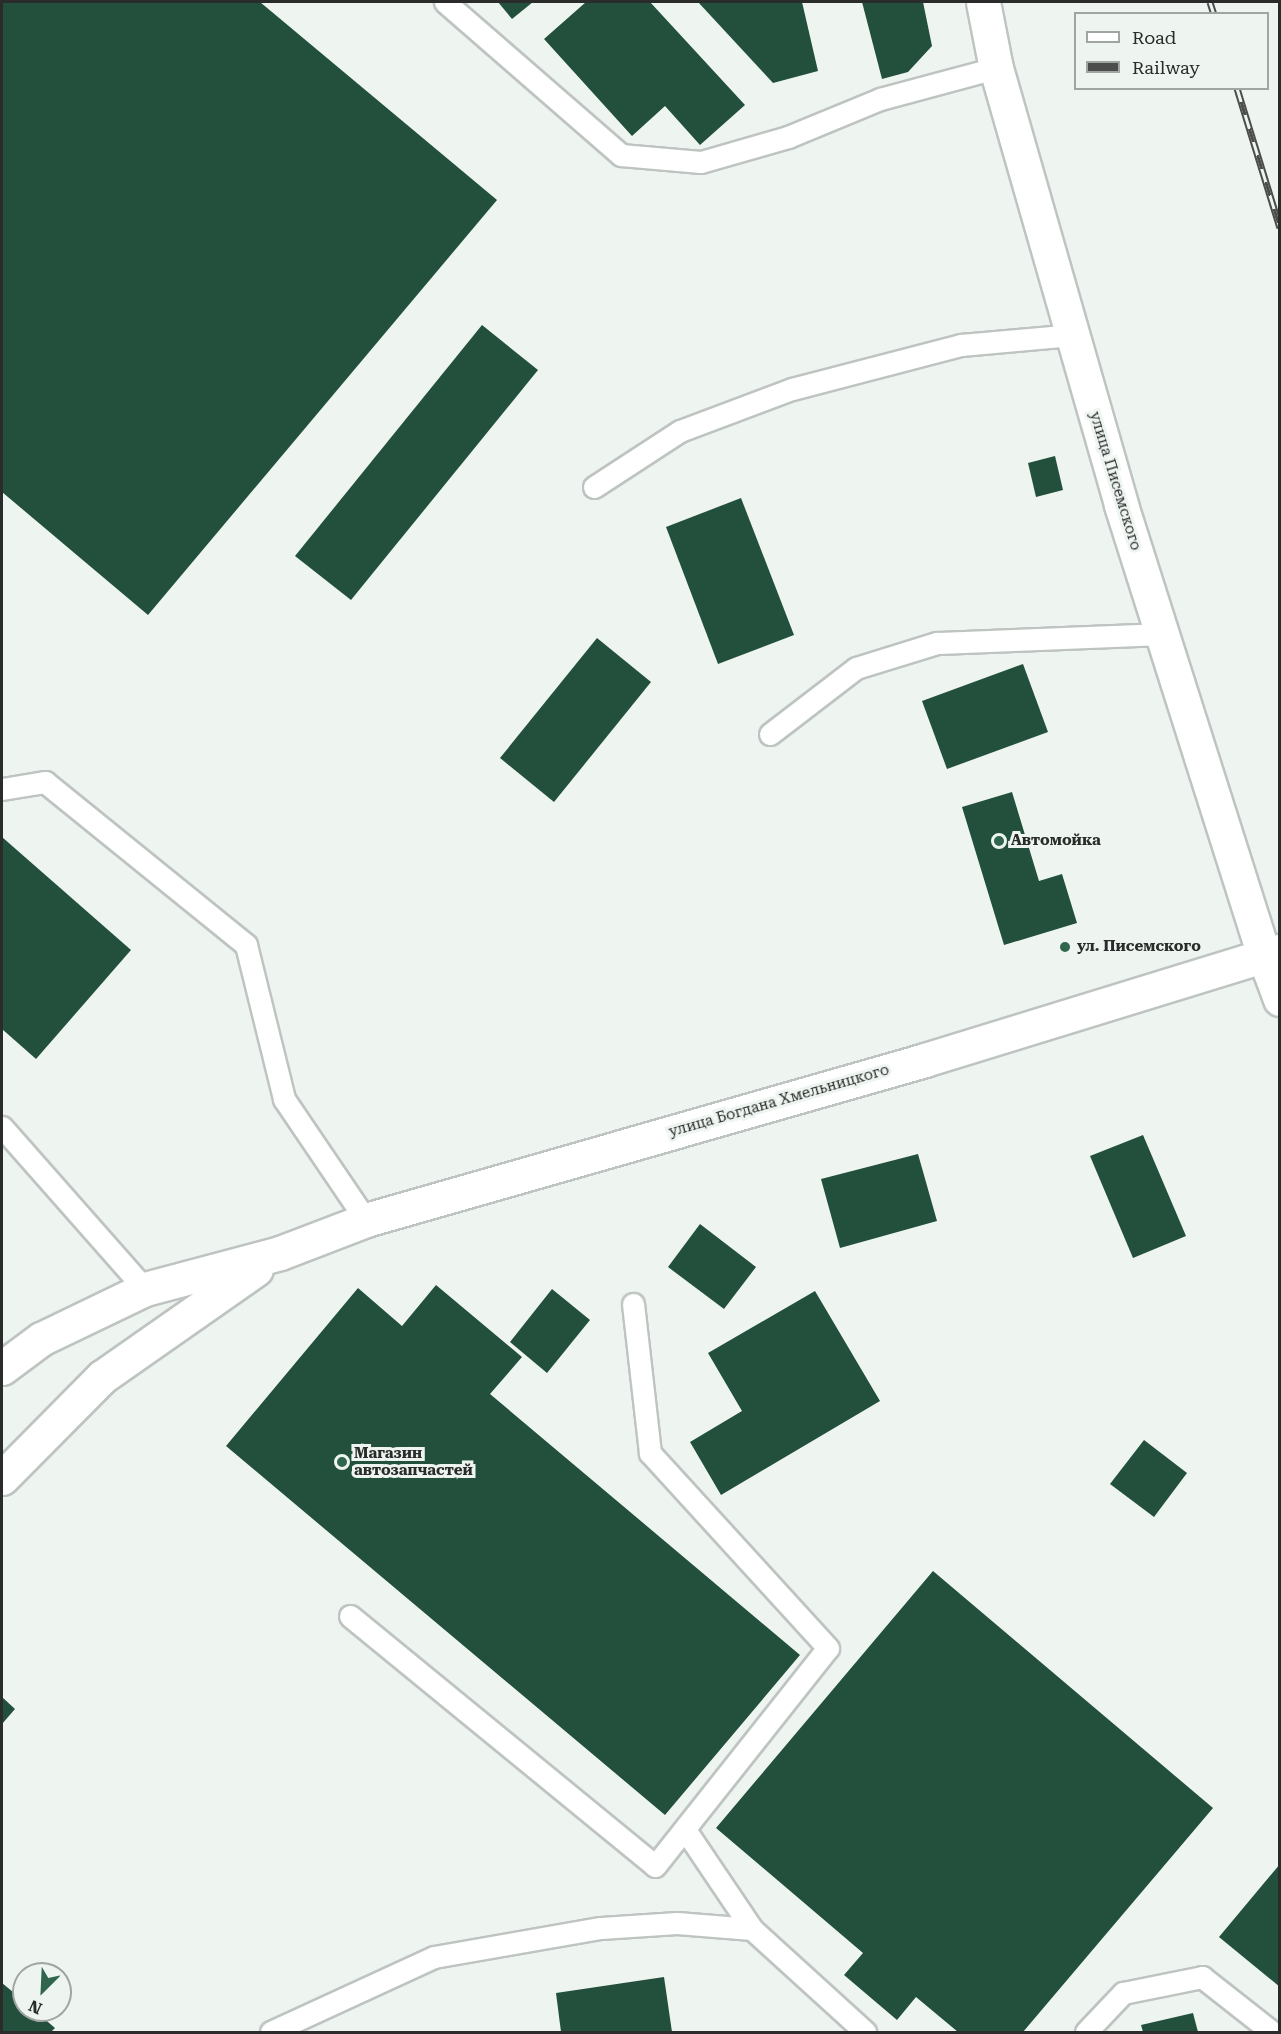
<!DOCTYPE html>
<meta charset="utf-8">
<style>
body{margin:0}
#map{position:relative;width:1281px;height:2034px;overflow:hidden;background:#eef5f1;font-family:"Roboto Serif",serif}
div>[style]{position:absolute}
.building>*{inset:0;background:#22503c}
.roads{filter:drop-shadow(2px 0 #bec4c1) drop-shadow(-2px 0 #bec4c1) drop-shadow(0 2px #bec4c1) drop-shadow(0 -2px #bec4c1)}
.service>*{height:21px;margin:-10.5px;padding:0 10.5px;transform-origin:10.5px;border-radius:10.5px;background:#fff}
.minor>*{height:33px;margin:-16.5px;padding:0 16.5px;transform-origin:16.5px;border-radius:16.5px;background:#fff}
.tertiary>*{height:33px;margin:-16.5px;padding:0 16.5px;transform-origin:16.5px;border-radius:16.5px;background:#fff}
.trunk>*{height:33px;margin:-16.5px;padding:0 16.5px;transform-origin:16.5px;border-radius:16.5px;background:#fff}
.rail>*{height:7px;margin-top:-3.5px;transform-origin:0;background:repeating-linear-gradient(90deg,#eef5f1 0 14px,#4a4d4b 0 28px);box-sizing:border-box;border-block:2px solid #4a4d4b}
.dots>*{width:16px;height:16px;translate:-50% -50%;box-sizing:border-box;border:3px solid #eef5f1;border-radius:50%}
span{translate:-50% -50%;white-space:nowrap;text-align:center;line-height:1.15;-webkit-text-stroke:6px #eef5f1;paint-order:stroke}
.street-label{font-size:15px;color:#292c2a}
.poi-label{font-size:15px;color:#292c2a;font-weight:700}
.left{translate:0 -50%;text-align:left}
.frame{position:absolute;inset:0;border:3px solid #292c2a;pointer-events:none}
.legend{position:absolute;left:1074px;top:12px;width:195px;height:78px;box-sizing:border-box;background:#eef5f1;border:2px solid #9fa5a1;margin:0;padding:8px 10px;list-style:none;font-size:18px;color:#292c2a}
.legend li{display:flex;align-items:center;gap:12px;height:30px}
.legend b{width:30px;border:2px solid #9fa5a1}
.north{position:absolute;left:12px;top:1962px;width:60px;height:60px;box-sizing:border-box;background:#eef5f1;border:2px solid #9fa5a1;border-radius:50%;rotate:204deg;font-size:16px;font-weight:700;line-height:24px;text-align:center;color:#292c2a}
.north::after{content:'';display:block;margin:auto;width:21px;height:27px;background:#2f664d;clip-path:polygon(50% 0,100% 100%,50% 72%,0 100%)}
</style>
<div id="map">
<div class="building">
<div style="clip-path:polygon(2px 2px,260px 2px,497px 200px,148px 615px,2px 492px)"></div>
<div style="clip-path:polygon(498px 2px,533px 2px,512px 19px)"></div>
<div style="clip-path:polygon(586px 2px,650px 2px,745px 105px,700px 145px,665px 106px,632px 136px,544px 39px)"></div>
<div style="clip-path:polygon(698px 2px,802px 2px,818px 71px,773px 83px)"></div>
<div style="clip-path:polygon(862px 2px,923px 2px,932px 46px,908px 72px,882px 79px)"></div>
<div style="clip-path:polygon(482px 325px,538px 370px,351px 600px,295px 556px)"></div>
<div style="clip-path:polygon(1055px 456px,1063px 490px,1036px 497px,1028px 463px)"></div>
<div style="clip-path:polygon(741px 498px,794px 635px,718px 664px,666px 527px)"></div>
<div style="clip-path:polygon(597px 638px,651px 682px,554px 802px,500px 758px)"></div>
<div style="clip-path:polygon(1023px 664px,1048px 732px,947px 769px,922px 701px)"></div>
<div style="clip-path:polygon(1012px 792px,1039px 881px,1062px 874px,1077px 923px,1004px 945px,962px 807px)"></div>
<div style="clip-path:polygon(2px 837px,131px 950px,36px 1059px,2px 1029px)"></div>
<div style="clip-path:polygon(1143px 1135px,1186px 1236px,1133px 1258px,1090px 1156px)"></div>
<div style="clip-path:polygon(918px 1154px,937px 1221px,840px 1248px,821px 1179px)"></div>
<div style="clip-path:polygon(700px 1224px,756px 1267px,724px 1309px,668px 1267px)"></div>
<div style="clip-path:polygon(436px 1285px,522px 1357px,490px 1394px,800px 1655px,665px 1815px,226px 1446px,358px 1288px,402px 1326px)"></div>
<div style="clip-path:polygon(552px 1289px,590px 1320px,547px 1373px,510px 1342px)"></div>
<div style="clip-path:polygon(815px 1291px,880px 1401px,721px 1495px,690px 1442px,742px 1411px,708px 1353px)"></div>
<div style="clip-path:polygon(1144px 1440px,1187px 1473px,1154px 1517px,1110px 1484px)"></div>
<div style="clip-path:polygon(933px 1571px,1213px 1808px,1023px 2032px,958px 2032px,916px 1997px,897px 2020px,844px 1975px,863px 1953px,716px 1828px)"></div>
<div style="clip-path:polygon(2px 1697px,15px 1709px,2px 1724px)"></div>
<div style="clip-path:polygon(1280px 1864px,1280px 1987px,1219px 1937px)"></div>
<div style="clip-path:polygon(664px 1977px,672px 2032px,561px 2032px,556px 1993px)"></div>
<div style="clip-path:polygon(2px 1983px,24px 2001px,24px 2010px,34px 2010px,55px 2028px,51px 2032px,2px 2032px)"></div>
<div style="clip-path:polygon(1193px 2013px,1198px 2032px,1143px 2032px,1141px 2025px)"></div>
</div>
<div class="roads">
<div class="service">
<div style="left:445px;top:2px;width:233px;rotate:41deg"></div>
<div style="left:621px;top:155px;width:80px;rotate:5deg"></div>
<div style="left:701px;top:162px;width:91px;rotate:-16deg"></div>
<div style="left:788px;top:137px;width:100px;rotate:-22.4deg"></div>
<div style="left:880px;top:99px;width:120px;rotate:-15deg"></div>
<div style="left:594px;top:487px;width:103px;rotate:-33.1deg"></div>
<div style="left:680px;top:431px;width:120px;rotate:-20.6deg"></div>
<div style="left:792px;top:389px;width:175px;rotate:-14.6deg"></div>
<div style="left:961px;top:345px;width:111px;rotate:-5.1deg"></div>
<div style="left:770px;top:734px;width:108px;rotate:-37.5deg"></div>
<div style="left:856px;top:668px;width:85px;rotate:-17.2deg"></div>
<div style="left:937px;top:643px;width:228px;rotate:-2.3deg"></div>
<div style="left:2px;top:789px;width:44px;rotate:-9.2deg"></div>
<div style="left:45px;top:782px;width:259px;rotate:39deg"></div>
<div style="left:246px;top:945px;width:159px;rotate:76.1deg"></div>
<div style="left:284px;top:1099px;width:146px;rotate:55.9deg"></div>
<div style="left:2px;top:1127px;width:216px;rotate:48.6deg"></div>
<div style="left:350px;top:1616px;width:394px;rotate:39.3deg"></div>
<div style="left:655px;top:1866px;width:278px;rotate:-51.6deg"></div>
<div style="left:828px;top:1648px;width:264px;rotate:-132.4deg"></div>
<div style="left:650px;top:1453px;width:150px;rotate:-96.5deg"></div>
<div style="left:686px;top:1831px;width:118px;rotate:56deg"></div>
<div style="left:271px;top:2032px;width:179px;rotate:-24.7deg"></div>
<div style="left:434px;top:1957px;width:169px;rotate:-9.9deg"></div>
<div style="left:601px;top:1928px;width:76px;rotate:-3.8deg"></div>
<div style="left:677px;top:1923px;width:75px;rotate:4.6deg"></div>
<div style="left:752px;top:1929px;width:153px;rotate:42.3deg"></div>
<div style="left:1086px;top:2032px;width:54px;rotate:-46.5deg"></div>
<div style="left:1123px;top:1993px;width:81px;rotate:-11.4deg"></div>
<div style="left:1202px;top:1977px;width:89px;rotate:38.2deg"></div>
</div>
<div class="minor">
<div style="left:1264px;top:956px;width:46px;rotate:69.6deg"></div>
</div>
<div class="tertiary">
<div style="left:983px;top:2px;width:67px;rotate:78.9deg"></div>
<div style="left:996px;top:68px;width:455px;rotate:74deg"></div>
<div style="left:1121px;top:505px;width:473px;rotate:72.4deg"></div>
</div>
<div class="trunk">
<div style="left:2px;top:1368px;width:49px;rotate:-36.6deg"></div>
<div style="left:41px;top:1339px;width:115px;rotate:-25.7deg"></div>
<div style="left:145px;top:1289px;width:140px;rotate:-14.9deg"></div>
<div style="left:280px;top:1253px;width:92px;rotate:-21deg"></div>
<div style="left:366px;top:1220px;width:581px;rotate:-15.97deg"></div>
<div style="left:925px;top:1060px;width:371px;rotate:-17.1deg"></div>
<div style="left:2px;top:1478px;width:142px;rotate:-45.3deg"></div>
<div style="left:102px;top:1377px;width:188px;rotate:-35deg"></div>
</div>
</div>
<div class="rail">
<div style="left:1210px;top:2px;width:13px;rotate:72deg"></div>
<div style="left:1237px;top:88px;width:146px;rotate:72.9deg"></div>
</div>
<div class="dots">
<div style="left:999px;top:841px;background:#2f664d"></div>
<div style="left:1065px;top:947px;background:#2f664d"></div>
<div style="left:342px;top:1462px;background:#2f664d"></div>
</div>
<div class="street-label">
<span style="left:1115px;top:481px;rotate:73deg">улица Писемского</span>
<span style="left:779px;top:1101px;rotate:-16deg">улица Богдана Хмельницкого</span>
</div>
<div class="poi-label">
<span class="left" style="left:1011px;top:841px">Автомойка</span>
<span class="left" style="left:1077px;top:947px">ул. Писемского</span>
<span class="left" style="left:354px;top:1462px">Магазин<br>автозапчастей</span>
</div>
<div class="frame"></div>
<ul class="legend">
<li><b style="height:8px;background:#fff"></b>Road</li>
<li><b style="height:8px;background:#4a4d4b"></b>Railway</li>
</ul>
<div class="north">N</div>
</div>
